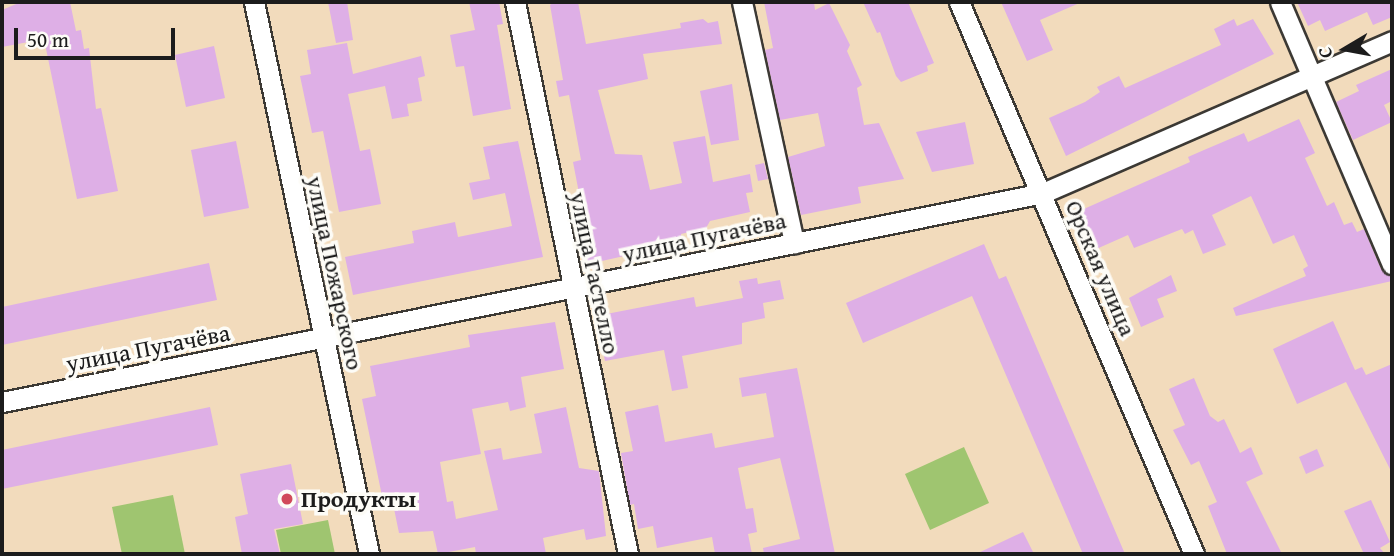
<!DOCTYPE html>
<meta charset="utf-8">
<style>
body{margin:0}
#map{position:relative;width:1394px;height:556px;overflow:hidden;background:#f2dbbc;font-family:"Gentium Book Plus",serif}
div>[style]{position:absolute}
.green>*{inset:0;background:#9fc570}
.building>*{inset:0;background:#deafe6}
.roads{filter:drop-shadow(2px 0 #3c3934) drop-shadow(-2px 0 #3c3934) drop-shadow(0 2px #3c3934) drop-shadow(0 -2px #3c3934)}
.minor>*{height:19px;margin:-9.5px;padding:0 9.5px;transform-origin:9.5px;border-radius:9.5px;background:#fff}
.dots>*{width:19px;height:19px;translate:-50% -50%;box-sizing:border-box;border:4px solid #fdfcf7;border-radius:50%}
span{translate:-50% -50%;white-space:nowrap;text-align:center;line-height:1.15;-webkit-text-stroke:7px #fdfcf7;paint-order:stroke}
.street-label{font-size:24px;color:#1c1c1c}
.poi-label{font-size:24px;color:#1c1c1c;font-weight:700}
.left{translate:0 -50%;text-align:left}
.frame{position:absolute;inset:0;border:4px solid #1c1c1c;pointer-events:none}
.north{position:absolute;left:1310px;top:14px;width:70px;height:70px;-webkit-text-stroke:5px #fdfcf7;paint-order:stroke;rotate:260deg;font-size:19px;font-weight:700;line-height:28px;text-align:center;color:#1c1c1c}
.north::after{content:'';display:block;margin:auto;width:24px;height:32px;background:#1c1c1c;clip-path:polygon(50% 0,100% 100%,50% 72%,0 100%)}
.scale{position:absolute;left:14px;top:28px;width:161px;height:32px;box-sizing:border-box;border:4px solid #1c1c1c;border-top:0;padding-left:9px;font-size:21px;line-height:24px;white-space:nowrap;color:#1c1c1c;-webkit-text-stroke:5px #fdfcf7;paint-order:stroke}
</style>
<div id="map">
<div class="green">
<div style="clip-path:polygon(964px 447px,989px 503px,930px 530px,905px 474px)"></div>
<div style="clip-path:polygon(173px 495px,185px 554px,122px 554px,112px 507px)"></div>
<div style="clip-path:polygon(328px 520px,335px 554px,281px 554px,276px 530px)"></div>
</div>
<div class="building">
<div style="clip-path:polygon(21px 2px,70px 2px,76px 31px,81px 30px,84px 49px,89px 48px,96px 109px,101px 108px,118px 191px,77px 199px,44px 39px,2px 47px,2px 10px)"></div>
<div style="clip-path:polygon(328px 2px,347px 2px,353px 40px,336px 43px)"></div>
<div style="clip-path:polygon(469px 2px,499px 2px,503px 24px,497px 25px,511px 109px,473px 116px,464px 66px,456px 67px,450px 35px,475px 30px)"></div>
<div style="clip-path:polygon(554px 2px,578px 2px,586px 44px,681px 28px,680px 23px,703px 19px,708px 23px,718px 21px,722px 44px,643px 54px,648px 79px,598px 90px,615px 154px,642px 155px,650px 190px,682px 183px,673px 142px,705px 136px,713px 182px,750px 174px,753px 192px,746px 193px,750px 212px,710px 221px,706px 228px,681px 234px,682px 243px,584px 265px,580px 247px,589px 245px,573px 162px,581px 160px,569px 95px,559px 97px,556px 81px,563px 80px,550px 5px)"></div>
<div style="clip-path:polygon(764px 2px,814px 2px,815px 10px,829px 3px,850px 45px,847px 51px,862px 85px,857px 88px,864px 125px,879px 123px,904px 179px,858px 187px,861px 203px,801px 215px,788px 157px,825px 146px,818px 113px,780px 120px,765px 50px,773px 48px)"></div>
<div style="clip-path:polygon(863px 2px,908px 2px,934px 63px,927px 66px,928px 71px,901px 82px,896px 76px,880px 32px,877px 33px)"></div>
<div style="clip-path:polygon(1001px 2px,1082px 2px,1040px 20px,1053px 50px,1027px 61px)"></div>
<div style="clip-path:polygon(1297px 2px,1392px 2px,1392px 17px,1373px 25px,1367px 12px,1325px 31px,1320px 20px,1308px 26px)"></div>
<div style="clip-path:polygon(1234px 19px,1237px 26px,1253px 19px,1274px 54px,1066px 156px,1049px 118px,1085px 102px,1100px 92px,1097px 87px,1119px 76px,1125px 88px,1221px 45px,1214px 29px)"></div>
<div style="clip-path:polygon(347px 43px,353px 74px,421px 56px,425px 76px,418px 78px,422px 101px,407px 104px,409px 116px,392px 119px,385px 86px,348px 94px,360px 151px,370px 149px,381px 204px,339px 212px,323px 131px,312px 133px,300px 76px,311px 74px,307px 50px)"></div>
<div style="clip-path:polygon(214px 46px,225px 98px,186px 107px,175px 55px)"></div>
<div style="clip-path:polygon(1392px 69px,1392px 101px,1384px 105px,1392px 122px,1353px 140px,1336px 102px,1359px 91px,1356px 85px)"></div>
<div style="clip-path:polygon(732px 84px,739px 140px,711px 145px,700px 91px)"></div>
<div style="clip-path:polygon(1299px 119px,1315px 153px,1305px 158px,1327px 206px,1334px 202px,1344px 225px,1352px 222px,1357px 232px,1364px 229px,1381px 269px,1392px 276px,1392px 281px,1236px 316px,1233px 308px,1306px 276px,1303px 269px,1308px 266px,1294px 235px,1273px 244px,1251px 196px,1212px 215px,1226px 245px,1203px 254px,1193px 230px,1185px 234px,1182px 229px,1134px 248px,1128px 235px,1094px 250px,1077px 212px,1190px 162px,1188px 157px,1204px 150px,1244px 133px,1248px 142px)"></div>
<div style="clip-path:polygon(965px 122px,974px 164px,932px 172px,916px 132px)"></div>
<div style="clip-path:polygon(236px 141px,249px 208px,204px 217px,191px 150px)"></div>
<div style="clip-path:polygon(518px 141px,543px 257px,353px 295px,345px 257px,414px 243px,412px 231px,455px 222px,458px 237px,512px 226px,505px 193px,473px 200px,469px 183px,490px 179px,483px 147px)"></div>
<div style="clip-path:polygon(764px 163px,768px 179px,758px 181px,755px 165px)"></div>
<div style="clip-path:polygon(984px 244px,999px 279px,1006px 276px,1125px 554px,1083px 554px,972px 296px,863px 343px,846px 303px)"></div>
<div style="clip-path:polygon(209px 263px,217px 300px,2px 345px,2px 307px)"></div>
<div style="clip-path:polygon(1171px 275px,1177px 291px,1157px 299px,1164px 317px,1141px 327px,1129px 298px)"></div>
<div style="clip-path:polygon(757px 278px,758px 284px,780px 280px,784px 299px,763px 303px,765px 318px,742px 323px,742px 344px,682px 356px,688px 388px,672px 391px,664px 350px,605px 361px,596px 316px,694px 297px,696px 307px,743px 298px,739px 281px)"></div>
<div style="clip-path:polygon(1333px 321px,1355px 370px,1362px 367px,1366px 375px,1392px 364px,1392px 473px,1346px 382px,1297px 404px,1273px 349px)"></div>
<div style="clip-path:polygon(555px 322px,564px 369px,521px 377px,526px 407px,510px 411px,508px 402px,472px 409px,481px 454px,440px 462px,447px 502px,453px 501px,456px 519px,498px 510px,484px 451px,501px 448px,503px 460px,542px 453px,534px 414px,566px 407px,579px 468px,599px 471px,606px 536px,586px 540px,584px 529px,543px 538px,546px 554px,476px 554px,475px 547px,438px 554px,433px 531px,399px 533px,391px 494px,382px 496px,362px 399px,376px 396px,370px 366px,470px 347px,468px 335px)"></div>
<div style="clip-path:polygon(797px 368px,835px 554px,764px 554px,763px 548px,800px 539px,780px 458px,738px 468px,746px 509px,753px 508px,757px 532px,748px 534px,752px 554px,715px 554px,712px 537px,657px 548px,653px 526px,638px 529px,634px 504px,630px 505px,621px 453px,633px 451px,625px 412px,658px 405px,665px 442px,712px 433px,715px 448px,774px 437px,766px 393px,742px 397px,739px 378px)"></div>
<div style="clip-path:polygon(1194px 378px,1210px 416px,1218px 422px,1224px 419px,1240px 453px,1251px 447px,1263px 474px,1246px 482px,1282px 554px,1227px 554px,1208px 506px,1217px 502px,1199px 461px,1191px 465px,1173px 430px,1185px 425px,1169px 389px)"></div>
<div style="clip-path:polygon(210px 407px,218px 445px,2px 489px,2px 450px)"></div>
<div style="clip-path:polygon(1317px 449px,1324px 466px,1306px 474px,1299px 457px)"></div>
<div style="clip-path:polygon(291px 464px,303px 524px,274px 529px,280px 554px,242px 554px,235px 517px,248px 514px,240px 474px)"></div>
<div style="clip-path:polygon(1371px 500px,1390px 542px,1380px 548px,1385px 554px,1364px 554px,1344px 511px)"></div>
<div style="clip-path:polygon(1023px 532px,1034px 554px,976px 554px)"></div>
</div>
<div class="roads">
<div class="minor">
<div style="left:254px;top:2px;width:564px;rotate:78.23deg"></div>
<div style="left:515px;top:2px;width:563px;rotate:78.43deg"></div>
<div style="left:742px;top:2px;width:247px;rotate:77.8deg"></div>
<div style="left:959px;top:2px;width:600px;rotate:66.94deg"></div>
<div style="left:1280px;top:2px;width:285px;rotate:66.9deg"></div>
<div style="left:2px;top:402px;width:1062px;rotate:-11.35deg"></div>
<div style="left:1043px;top:193px;width:381px;rotate:-23.5deg"></div>
</div>
</div>
<div class="dots">
<div style="left:287px;top:499px;background:#d1495b"></div>
</div>
<div class="street-label">
<span style="left:704px;top:237px;rotate:-12deg">улица Пугачёва</span>
<span style="left:1101px;top:268px;rotate:67deg">Орская улица</span>
<span style="left:335px;top:273px;rotate:78deg">улица Пожарского</span>
<span style="left:595px;top:273px;rotate:78deg">улица Гастелло</span>
<span style="left:148px;top:348px;rotate:-11deg">улица Пугачёва</span>
</div>
<div class="poi-label">
<span class="left" style="left:301px;top:499px">Продукты</span>
</div>
<div class="frame"></div>
<div class="north">С</div>
<div class="scale">50 m</div>
</div>
